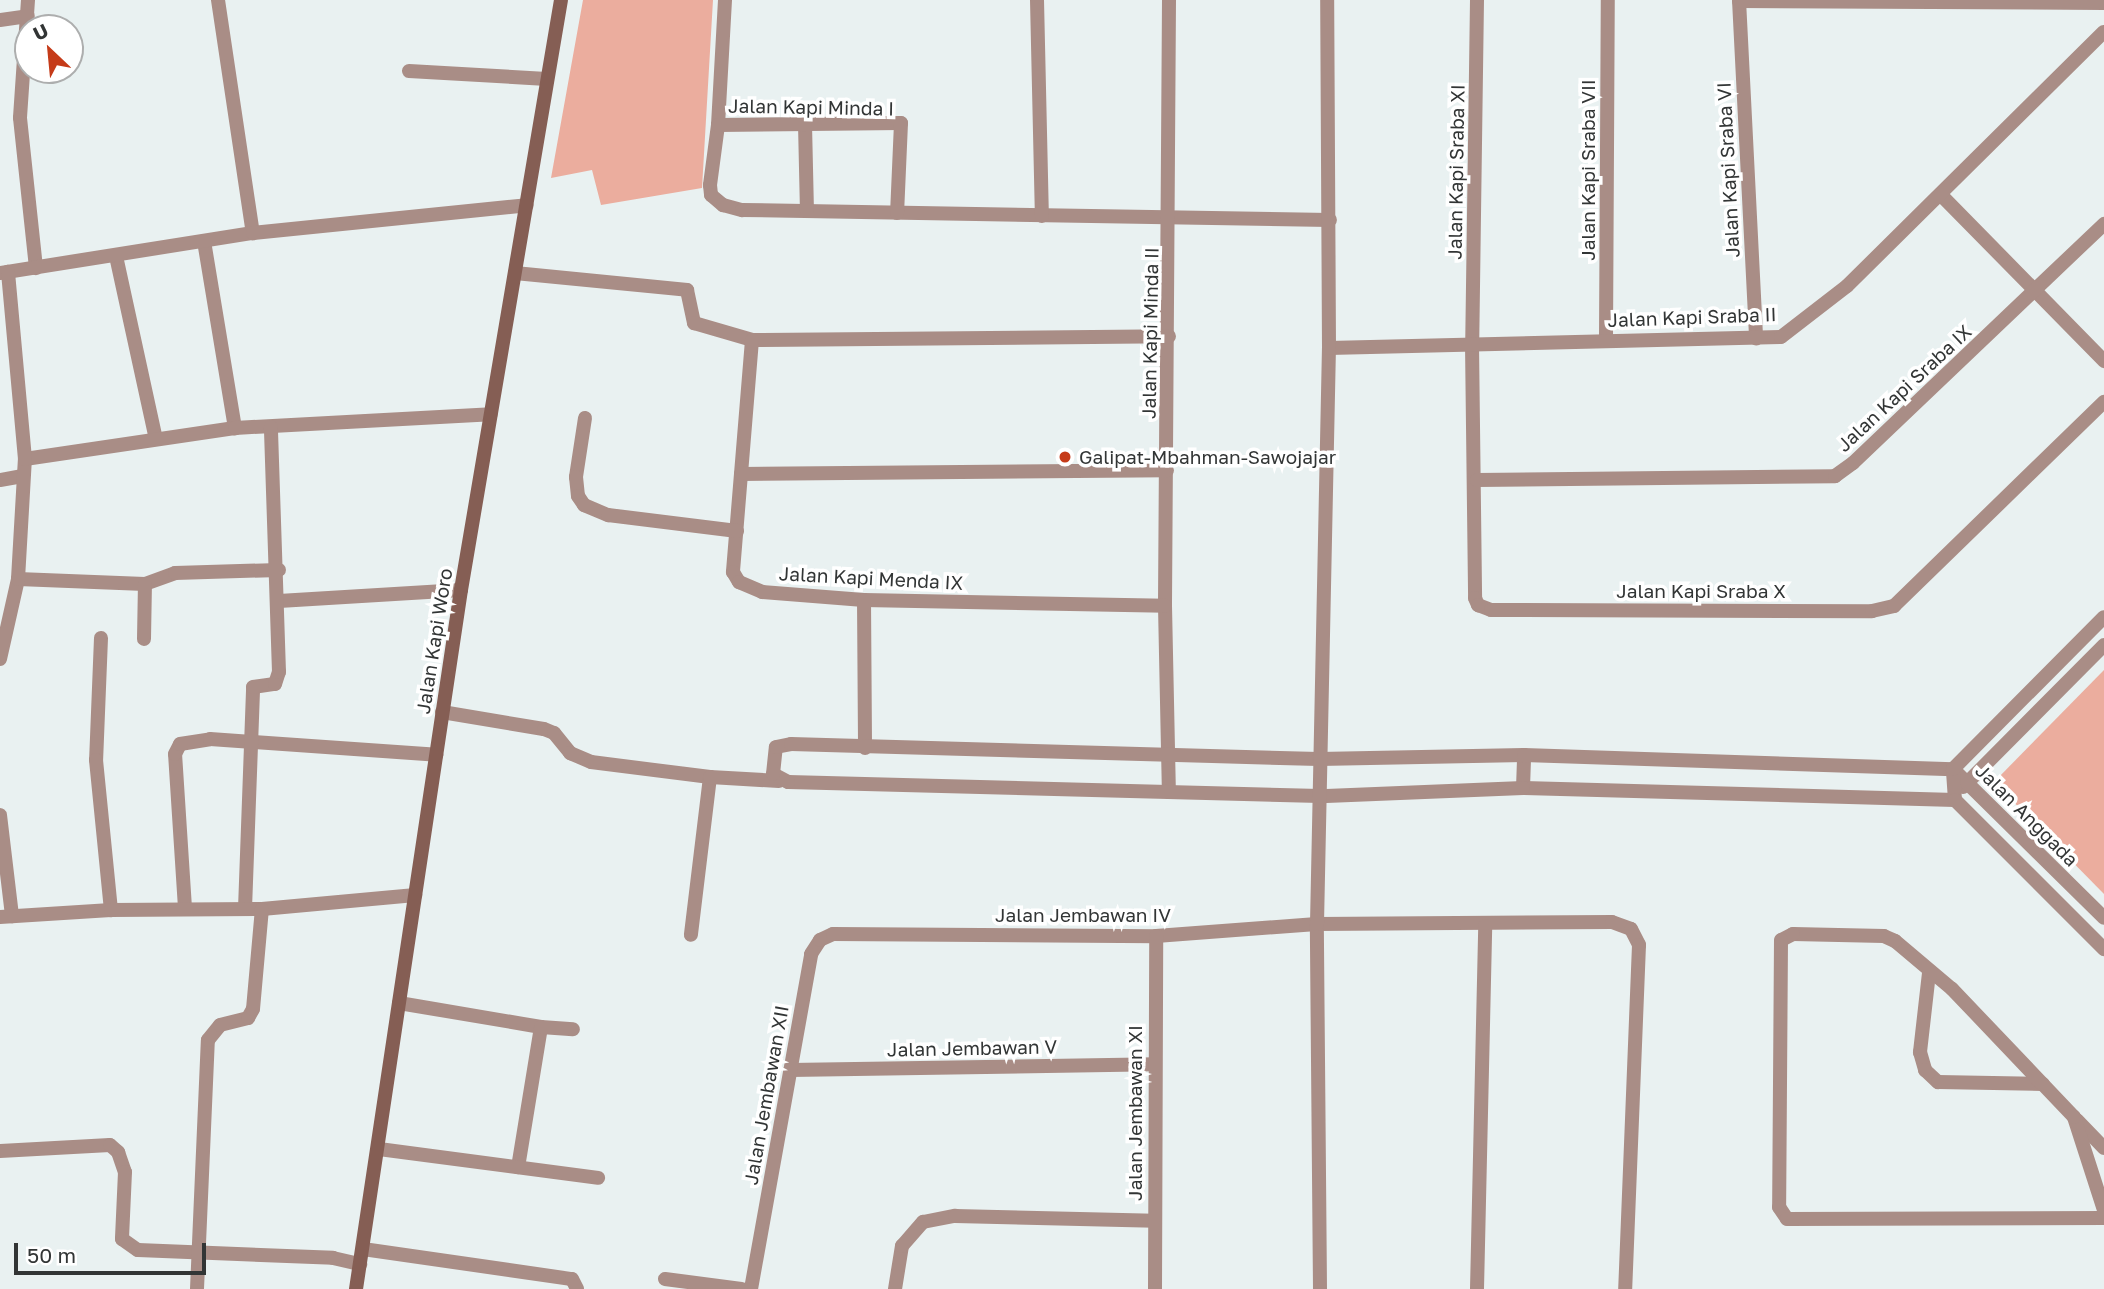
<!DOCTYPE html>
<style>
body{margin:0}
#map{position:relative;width:2104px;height:1289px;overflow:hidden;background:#e9f1f1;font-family:"Golos Text",sans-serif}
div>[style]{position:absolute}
.green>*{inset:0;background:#ebad9e}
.street>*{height:14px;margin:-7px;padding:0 7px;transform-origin:7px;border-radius:7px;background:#a98d86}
.secondary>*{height:14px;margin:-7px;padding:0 7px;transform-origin:7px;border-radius:7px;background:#855e54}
.dots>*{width:19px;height:19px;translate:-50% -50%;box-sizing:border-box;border:4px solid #fff;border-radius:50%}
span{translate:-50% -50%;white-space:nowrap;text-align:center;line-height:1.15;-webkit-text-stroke:7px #fff;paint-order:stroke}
.street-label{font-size:19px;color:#323535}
.poi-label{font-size:19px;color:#323535}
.left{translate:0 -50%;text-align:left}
.north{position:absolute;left:14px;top:14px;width:70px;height:70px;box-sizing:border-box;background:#fff;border:2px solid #adaeae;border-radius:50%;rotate:334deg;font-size:19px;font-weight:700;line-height:28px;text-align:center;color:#323535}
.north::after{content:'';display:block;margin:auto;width:24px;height:32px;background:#c53b19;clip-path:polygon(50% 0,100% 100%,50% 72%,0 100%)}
.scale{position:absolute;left:14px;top:1243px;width:192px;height:32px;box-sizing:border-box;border:4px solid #323535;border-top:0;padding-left:9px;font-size:21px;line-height:24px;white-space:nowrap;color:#323535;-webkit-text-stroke:5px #fff;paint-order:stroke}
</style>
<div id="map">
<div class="green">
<div style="clip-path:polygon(583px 0,713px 0,702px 188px,601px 205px,592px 170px,551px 178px)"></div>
<div style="clip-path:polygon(2104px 670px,2104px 894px,1994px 782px)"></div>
</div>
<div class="street">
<div style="left:28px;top:0;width:118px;rotate:93.9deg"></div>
<div style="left:20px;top:118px;width:151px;rotate:83.9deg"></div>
<div style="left:218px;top:0;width:236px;rotate:81.5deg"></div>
<div style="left:725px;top:0;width:125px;rotate:93.2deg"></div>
<div style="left:718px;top:125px;width:61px;rotate:97.6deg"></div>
<div style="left:710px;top:185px;width:10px;rotate:84deg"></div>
<div style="left:711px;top:195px;width:16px;rotate:40deg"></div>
<div style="left:723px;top:205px;width:20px;rotate:15deg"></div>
<div style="left:742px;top:210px;width:588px;rotate:0.97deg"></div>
<div style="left:1037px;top:0;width:216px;rotate:88.7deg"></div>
<div style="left:1169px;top:0;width:606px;rotate:90.38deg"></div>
<div style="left:1165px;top:606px;width:186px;rotate:88.8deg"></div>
<div style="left:1477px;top:0;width:344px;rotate:90.8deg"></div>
<div style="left:1472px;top:344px;width:254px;rotate:89.3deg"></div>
<div style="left:1475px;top:598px;width:8px;rotate:67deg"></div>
<div style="left:1478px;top:605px;width:14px;rotate:21deg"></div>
<div style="left:1491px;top:610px;width:381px;rotate:0.2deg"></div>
<div style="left:1872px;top:611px;width:23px;rotate:-13deg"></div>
<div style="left:1894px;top:606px;width:293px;rotate:-44.2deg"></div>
<div style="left:1739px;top:0;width:339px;rotate:87.1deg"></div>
<div style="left:1739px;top:1px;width:365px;rotate:0.3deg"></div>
<div style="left:0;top:20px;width:28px;rotate:-8deg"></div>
<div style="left:409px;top:71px;width:138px;rotate:3.3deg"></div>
<div style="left:805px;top:124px;width:87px;rotate:88.7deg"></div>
<div style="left:718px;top:125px;width:183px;rotate:-0.6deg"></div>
<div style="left:901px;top:123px;width:90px;rotate:92.5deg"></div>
<div style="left:1941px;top:195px;width:233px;rotate:45.5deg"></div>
<div style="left:204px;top:241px;width:190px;rotate:80.6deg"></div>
<div style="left:116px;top:256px;width:187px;rotate:77.7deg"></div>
<div style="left:0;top:273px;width:256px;rotate:-9deg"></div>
<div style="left:253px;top:233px;width:275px;rotate:-5.8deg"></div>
<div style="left:515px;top:273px;width:173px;rotate:5.6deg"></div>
<div style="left:687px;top:290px;width:34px;rotate:78deg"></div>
<div style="left:694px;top:323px;width:60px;rotate:16.3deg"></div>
<div style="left:752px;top:340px;width:417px;rotate:-0.5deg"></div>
<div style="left:1606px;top:339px;width:339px;rotate:-89.7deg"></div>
<div style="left:752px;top:340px;width:233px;rotate:94.7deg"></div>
<div style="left:733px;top:572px;width:12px;rotate:59deg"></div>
<div style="left:739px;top:582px;width:25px;rotate:23deg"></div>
<div style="left:762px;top:592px;width:102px;rotate:4.5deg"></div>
<div style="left:864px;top:600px;width:301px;rotate:1.1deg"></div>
<div style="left:1329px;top:348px;width:452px;rotate:-1.4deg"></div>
<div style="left:1781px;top:337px;width:83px;rotate:-37.7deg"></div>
<div style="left:1847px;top:286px;width:361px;rotate:-44.7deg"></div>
<div style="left:585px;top:418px;width:60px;rotate:98.7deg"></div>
<div style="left:576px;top:477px;width:19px;rotate:84deg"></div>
<div style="left:578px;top:496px;width:11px;rotate:56deg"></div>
<div style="left:584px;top:505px;width:26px;rotate:23deg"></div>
<div style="left:608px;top:515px;width:130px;rotate:7.1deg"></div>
<div style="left:25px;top:459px;width:212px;rotate:-8.4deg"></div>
<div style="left:235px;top:428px;width:256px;rotate:-3.1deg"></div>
<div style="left:741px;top:474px;width:426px;rotate:-0.5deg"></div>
<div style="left:0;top:480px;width:23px;rotate:-10deg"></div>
<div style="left:1477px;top:480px;width:358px;rotate:-0.6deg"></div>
<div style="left:1835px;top:476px;width:22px;rotate:-36deg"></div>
<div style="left:1853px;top:463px;width:347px;rotate:-43.6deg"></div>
<div style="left:18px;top:579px;width:127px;rotate:2.3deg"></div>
<div style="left:145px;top:584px;width:32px;rotate:-20deg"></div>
<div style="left:175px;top:573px;width:104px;rotate:-1.7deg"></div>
<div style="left:864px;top:600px;width:148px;rotate:89.6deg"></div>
<div style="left:279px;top:601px;width:182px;rotate:-3.5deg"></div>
<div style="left:101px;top:638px;width:122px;rotate:92.3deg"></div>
<div style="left:96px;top:760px;width:151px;rotate:84.3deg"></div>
<div style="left:144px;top:639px;width:55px;rotate:-89deg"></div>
<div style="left:0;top:659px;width:82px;rotate:-77.3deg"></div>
<div style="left:18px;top:579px;width:120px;rotate:-86.7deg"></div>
<div style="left:25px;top:459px;width:188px;rotate:-95.2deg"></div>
<div style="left:442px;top:712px;width:103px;rotate:9.5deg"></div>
<div style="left:544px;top:729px;width:11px;rotate:22deg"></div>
<div style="left:554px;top:733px;width:26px;rotate:51deg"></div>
<div style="left:570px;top:753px;width:23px;rotate:23deg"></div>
<div style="left:591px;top:762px;width:120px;rotate:7.2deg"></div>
<div style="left:710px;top:777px;width:159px;rotate:96.9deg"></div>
<div style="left:710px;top:777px;width:69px;rotate:3.3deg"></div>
<div style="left:1963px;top:787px;width:200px;rotate:-45.2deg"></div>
<div style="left:1523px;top:788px;width:33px;rotate:-88deg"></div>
<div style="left:1955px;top:800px;width:432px;rotate:-178.4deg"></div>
<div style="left:1523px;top:788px;width:203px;rotate:177.7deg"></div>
<div style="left:1320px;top:796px;width:532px;rotate:-178.49deg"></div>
<div style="left:788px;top:782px;width:17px;rotate:-152deg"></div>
<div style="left:773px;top:774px;width:27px;rotate:-84deg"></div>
<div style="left:776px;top:747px;width:15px;rotate:-11deg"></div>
<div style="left:791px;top:744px;width:528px;rotate:1.63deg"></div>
<div style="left:1319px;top:759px;width:205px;rotate:-1.1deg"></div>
<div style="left:1524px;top:755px;width:429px;rotate:1.9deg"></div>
<div style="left:1953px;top:769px;width:212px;rotate:44.6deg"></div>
<div style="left:1955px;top:800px;width:31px;rotate:-94deg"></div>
<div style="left:1953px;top:769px;width:214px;rotate:-45.2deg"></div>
<div style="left:1955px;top:800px;width:211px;rotate:45deg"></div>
<div style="left:0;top:815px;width:102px;rotate:83.2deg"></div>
<div style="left:185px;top:908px;width:154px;rotate:-93.7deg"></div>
<div style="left:175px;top:754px;width:11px;rotate:-63deg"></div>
<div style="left:180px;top:744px;width:30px;rotate:-9deg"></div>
<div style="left:210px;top:739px;width:227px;rotate:4deg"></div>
<div style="left:245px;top:909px;width:222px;rotate:-87.9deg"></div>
<div style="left:253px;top:687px;width:22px;rotate:-8deg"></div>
<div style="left:275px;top:684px;width:13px;rotate:-72deg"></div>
<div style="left:279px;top:672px;width:245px;rotate:-91.9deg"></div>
<div style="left:0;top:917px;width:111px;rotate:-3.6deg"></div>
<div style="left:111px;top:910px;width:151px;rotate:-0.4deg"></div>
<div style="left:262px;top:909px;width:154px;rotate:-5.2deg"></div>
<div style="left:1929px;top:973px;width:80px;rotate:96.5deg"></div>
<div style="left:1920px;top:1052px;width:19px;rotate:74deg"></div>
<div style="left:1925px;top:1070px;width:18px;rotate:43deg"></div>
<div style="left:1938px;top:1082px;width:105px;rotate:1.1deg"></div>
<div style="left:399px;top:1003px;width:144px;rotate:9.6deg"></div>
<div style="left:541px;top:1027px;width:142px;rotate:99.3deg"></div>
<div style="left:541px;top:1027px;width:32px;rotate:4deg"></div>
<div style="left:790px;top:1070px;width:365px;rotate:-0.9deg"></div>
<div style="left:2077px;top:1120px;width:39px;rotate:46deg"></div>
<div style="left:379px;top:1149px;width:221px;rotate:7.5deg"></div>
<div style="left:0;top:1151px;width:110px;rotate:-3.1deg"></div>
<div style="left:110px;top:1145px;width:11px;rotate:41deg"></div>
<div style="left:118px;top:1152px;width:21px;rotate:71deg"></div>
<div style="left:125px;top:1172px;width:67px;rotate:92.6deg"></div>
<div style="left:122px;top:1239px;width:19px;rotate:35deg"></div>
<div style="left:138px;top:1250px;width:195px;rotate:2.3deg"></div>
<div style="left:333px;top:1258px;width:28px;rotate:13deg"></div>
<div style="left:2104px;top:1210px;width:98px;rotate:-107.9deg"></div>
<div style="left:2074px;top:1117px;width:177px;rotate:-133.6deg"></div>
<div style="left:1952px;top:989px;width:75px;rotate:-139.9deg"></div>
<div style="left:1895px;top:941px;width:12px;rotate:-156deg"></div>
<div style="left:1884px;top:936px;width:91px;rotate:-178.7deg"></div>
<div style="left:1793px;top:934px;width:13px;rotate:153deg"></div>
<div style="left:1781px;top:940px;width:267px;rotate:90.4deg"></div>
<div style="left:1779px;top:1207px;width:14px;rotate:56deg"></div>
<div style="left:1787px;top:1219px;width:317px;rotate:-0.2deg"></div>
<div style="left:363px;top:1249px;width:211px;rotate:8.2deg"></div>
<div style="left:572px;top:1279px;width:11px;rotate:63deg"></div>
<div style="left:665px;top:1279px;width:77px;rotate:7.5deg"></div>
<div style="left:197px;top:1289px;width:249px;rotate:-87.5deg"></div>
<div style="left:208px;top:1040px;width:19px;rotate:-51deg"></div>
<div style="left:220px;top:1025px;width:29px;rotate:-14deg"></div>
<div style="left:248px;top:1018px;width:10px;rotate:-61deg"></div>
<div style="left:253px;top:1009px;width:100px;rotate:-84.9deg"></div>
<div style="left:751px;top:1289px;width:340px;rotate:-79.8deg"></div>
<div style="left:811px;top:954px;width:17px;rotate:-57deg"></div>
<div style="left:820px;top:940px;width:14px;rotate:-25deg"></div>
<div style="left:833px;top:934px;width:323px;rotate:0.4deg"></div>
<div style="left:1156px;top:936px;width:161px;rotate:-4.3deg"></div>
<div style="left:1317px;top:924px;width:295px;rotate:-0.4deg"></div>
<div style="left:1612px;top:922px;width:20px;rotate:20deg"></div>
<div style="left:1631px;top:929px;width:18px;rotate:63deg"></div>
<div style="left:1639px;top:945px;width:344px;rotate:92.3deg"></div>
<div style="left:895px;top:1289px;width:44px;rotate:-80.8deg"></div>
<div style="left:902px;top:1246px;width:32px;rotate:-49deg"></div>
<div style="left:923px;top:1222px;width:33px;rotate:-11deg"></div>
<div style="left:955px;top:1216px;width:199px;rotate:1.4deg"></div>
<div style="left:1155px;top:1289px;width:353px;rotate:-89.8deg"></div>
<div style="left:1320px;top:1289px;width:365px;rotate:-90.5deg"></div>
<div style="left:1317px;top:924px;width:576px;rotate:-88.81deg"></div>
<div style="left:1329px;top:348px;width:348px;rotate:-90.3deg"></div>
<div style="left:1477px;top:1289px;width:363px;rotate:-88.7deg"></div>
</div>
<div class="secondary">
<div style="left:356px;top:1289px;width:707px;rotate:-81.46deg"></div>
<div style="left:461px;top:590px;width:598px;rotate:-80.38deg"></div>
</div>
<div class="dots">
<div style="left:1065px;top:457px;background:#c53b19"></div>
</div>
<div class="street-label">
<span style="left:811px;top:107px;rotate:1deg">Jalan Kapi Minda I</span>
<span style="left:1588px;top:170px;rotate:-90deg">Jalan Kapi Sraba VII</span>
<span style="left:1728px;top:170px;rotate:-93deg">Jalan Kapi Sraba VI</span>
<span style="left:1456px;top:172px;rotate:-89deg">Jalan Kapi Sraba XI</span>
<span style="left:1692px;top:317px;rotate:-2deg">Jalan Kapi Sraba II</span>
<span style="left:1150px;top:333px;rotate:-89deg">Jalan Kapi Minda II</span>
<span style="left:1904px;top:388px;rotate:-43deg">Jalan Kapi Sraba IX</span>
<span style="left:871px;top:578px;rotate:3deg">Jalan Kapi Menda IX</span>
<span style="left:1701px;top:591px">Jalan Kapi Sraba X</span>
<span style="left:434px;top:641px;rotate:-81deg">Jalan Kapi Woro</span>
<span style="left:2027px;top:815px;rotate:45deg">Jalan Anggada</span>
<span style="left:1083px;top:915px">Jalan Jembawan IV</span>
<span style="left:972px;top:1048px;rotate:-1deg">Jalan Jembawan V</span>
<span style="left:766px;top:1095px;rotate:-80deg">Jalan Jembawan XII</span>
<span style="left:1135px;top:1113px;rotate:-90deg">Jalan Jembawan XI</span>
</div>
<div class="poi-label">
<span class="left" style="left:1079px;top:457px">Galipat-Mbahman-Sawojajar</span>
</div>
<div class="north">U</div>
<div class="scale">50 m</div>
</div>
